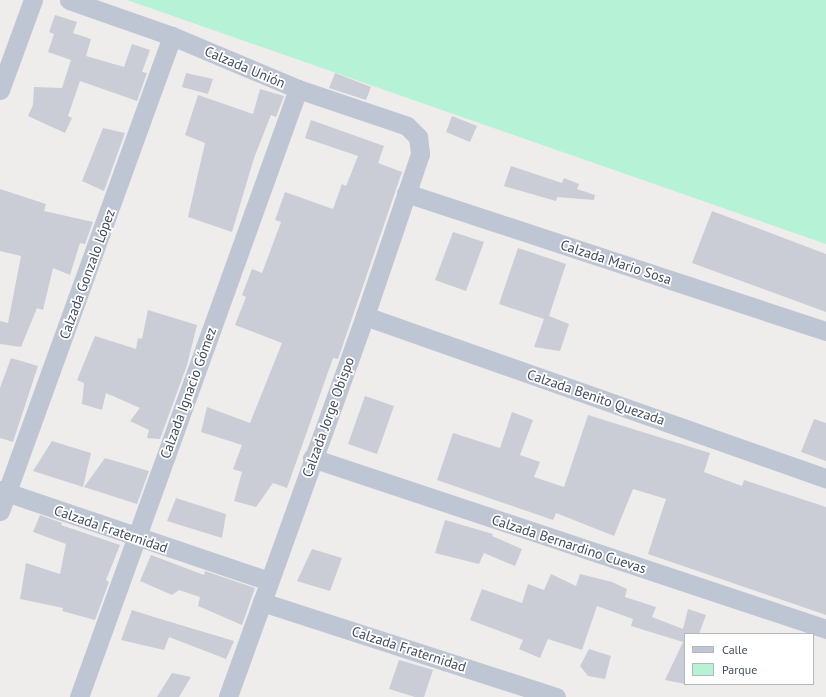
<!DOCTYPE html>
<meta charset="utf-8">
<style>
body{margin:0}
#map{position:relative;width:826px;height:697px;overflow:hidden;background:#efecec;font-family:"PT Sans",sans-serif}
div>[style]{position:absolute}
.green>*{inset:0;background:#b5f2d6}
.building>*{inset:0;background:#cacdd5}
.minor>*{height:19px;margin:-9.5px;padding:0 9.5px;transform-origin:9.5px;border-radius:9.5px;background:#bec6d3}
span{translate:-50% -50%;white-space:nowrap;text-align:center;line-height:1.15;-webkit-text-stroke:3.5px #fff;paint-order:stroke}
.street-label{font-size:14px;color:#434c5b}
.legend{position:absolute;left:684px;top:633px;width:130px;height:52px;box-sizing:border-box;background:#fff;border:1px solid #b4b7bd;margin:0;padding:5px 7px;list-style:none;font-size:12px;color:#434c5b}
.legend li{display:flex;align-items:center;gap:8px;height:20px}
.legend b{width:20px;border:1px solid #b4b7bd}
</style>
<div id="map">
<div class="green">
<div style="clip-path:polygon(127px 0,826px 0,826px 244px)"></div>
</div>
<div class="building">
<div style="clip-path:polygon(55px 15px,77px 22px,73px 33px,91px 39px,86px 56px,124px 67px,132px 44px,150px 50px,142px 72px,147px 73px,137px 101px,80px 81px,68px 116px,72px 118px,65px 133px,28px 116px,33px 105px,34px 87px,62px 88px,71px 60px,48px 52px,54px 34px,49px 32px)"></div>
<div style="clip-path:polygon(186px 73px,213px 79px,208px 94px,182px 87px)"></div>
<div style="clip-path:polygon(335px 73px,371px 87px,366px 100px,329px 88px)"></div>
<div style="clip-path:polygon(260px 89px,284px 96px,276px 117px,271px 115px,254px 158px,232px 232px,188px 217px,205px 143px,185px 135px,198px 95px,253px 114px)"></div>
<div style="clip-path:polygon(452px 116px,477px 126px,470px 142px,446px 132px)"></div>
<div style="clip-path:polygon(311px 120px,384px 146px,378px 163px,402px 172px,338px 359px,333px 358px,287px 488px,273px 483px,256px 507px,234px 501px,242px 472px,233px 469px,242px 445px,201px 432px,207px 407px,250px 423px,282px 343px,235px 325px,246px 297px,242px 295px,252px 269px,262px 273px,281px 222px,275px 220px,285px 192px,333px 209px,342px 184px,346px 186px,358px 156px,305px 138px)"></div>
<div style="clip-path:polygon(103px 128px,125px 133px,104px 191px,82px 181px)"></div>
<div style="clip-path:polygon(511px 166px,562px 183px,564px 178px,579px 184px,577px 189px,595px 195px,594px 200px,557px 197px,556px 201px,504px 186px)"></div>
<div style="clip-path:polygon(0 189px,46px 204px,44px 211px,93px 222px,85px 244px,80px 243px,70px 275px,53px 268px,43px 310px,37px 308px,21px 347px,0 344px,0 321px,8px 323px,21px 256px,0 251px)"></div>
<div style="clip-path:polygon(712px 211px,826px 254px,826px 312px,692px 263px)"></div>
<div style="clip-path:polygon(453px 232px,484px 242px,466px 291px,435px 280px)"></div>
<div style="clip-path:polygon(518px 248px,566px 264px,549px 316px,569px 324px,560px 351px,534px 347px,544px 319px,499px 304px)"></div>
<div style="clip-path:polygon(148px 310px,197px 325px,187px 365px,160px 439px,147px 438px,149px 430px,130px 421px,140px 408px,106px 393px,102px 410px,82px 404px,84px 383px,77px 380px,95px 336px,136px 349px,138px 338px,142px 339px)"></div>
<div style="clip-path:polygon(11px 358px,38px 366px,13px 442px,0 438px,0 388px)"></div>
<div style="clip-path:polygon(365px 396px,394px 406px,377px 454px,348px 444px)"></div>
<div style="clip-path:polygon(512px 412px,533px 420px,520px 455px,540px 462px,534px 477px,564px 487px,588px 415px,710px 453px,704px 472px,742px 486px,744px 480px,826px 507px,826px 615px,648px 554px,666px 499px,633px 489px,614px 536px,556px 513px,553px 520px,437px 480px,453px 433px,500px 448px)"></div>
<div style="clip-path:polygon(814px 419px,826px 423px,826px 461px,801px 452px)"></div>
<div style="clip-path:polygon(52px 441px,91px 453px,83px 487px,33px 471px)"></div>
<div style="clip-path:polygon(105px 458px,149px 471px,137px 504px,84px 487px)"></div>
<div style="clip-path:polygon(176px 498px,226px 514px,222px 538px,167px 521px)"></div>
<div style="clip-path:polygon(40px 515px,62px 523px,61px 525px,120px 545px,106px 580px,109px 582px,95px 620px,62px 611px,63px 608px,20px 599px,26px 563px,60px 574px,66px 544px,33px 532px)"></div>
<div style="clip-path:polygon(445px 520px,493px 534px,492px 536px,522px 549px,515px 566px,484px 553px,479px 564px,435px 553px)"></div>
<div style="clip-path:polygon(312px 549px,342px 558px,330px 591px,297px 581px)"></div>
<div style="clip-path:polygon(151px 555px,204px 575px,205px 571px,255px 588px,242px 625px,198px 606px,200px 597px,179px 590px,172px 595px,140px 581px)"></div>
<div style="clip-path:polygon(551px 574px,576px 586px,580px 574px,612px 582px,627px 589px,625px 597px,656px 607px,652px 617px,683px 629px,688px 609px,706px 615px,699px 634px,685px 634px,685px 684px,665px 680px,683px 642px,631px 626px,633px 619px,597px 606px,582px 650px,548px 639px,540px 658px,519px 649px,523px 640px,470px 620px,482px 589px,522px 603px,528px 584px,544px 590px)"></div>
<div style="clip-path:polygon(132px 610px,154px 617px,234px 641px,226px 659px,169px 637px,164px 650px,121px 640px)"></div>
<div style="clip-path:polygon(589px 649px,611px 656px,605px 679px,588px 676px,580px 666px)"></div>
<div style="clip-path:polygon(399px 660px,433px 670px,424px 697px,415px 697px,389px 689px)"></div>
<div style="clip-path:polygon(172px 673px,191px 677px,179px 697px,157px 697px)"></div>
</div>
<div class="minor">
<div style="left:69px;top:0;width:109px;rotate:19.3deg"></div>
<div style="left:172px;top:36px;width:137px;rotate:22.8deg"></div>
<div style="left:298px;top:89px;width:115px;rotate:18.7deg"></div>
<div style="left:407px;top:126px;width:16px;rotate:45deg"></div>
<div style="left:418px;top:137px;width:17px;rotate:83deg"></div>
<div style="left:420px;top:154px;width:171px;rotate:108.8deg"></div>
<div style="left:365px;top:316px;width:405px;rotate:109.8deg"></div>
<div style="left:0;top:90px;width:96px;rotate:-69.9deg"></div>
<div style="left:406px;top:193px;width:442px;rotate:18.2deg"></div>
<div style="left:365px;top:316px;width:489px;rotate:19.4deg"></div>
<div style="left:312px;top:458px;width:542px;rotate:18.4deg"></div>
<div style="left:0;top:490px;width:284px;rotate:18.7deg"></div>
<div style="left:0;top:511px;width:505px;rotate:-70.09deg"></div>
<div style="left:262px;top:602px;width:309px;rotate:17.9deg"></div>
<div style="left:79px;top:697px;width:646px;rotate:-70.19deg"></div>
</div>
<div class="street-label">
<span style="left:245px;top:67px;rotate:23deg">Calzada Unión</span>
<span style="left:616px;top:262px;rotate:18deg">Calzada Mario Sosa</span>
<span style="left:87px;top:274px;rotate:-70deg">Calzada Gonzalo López</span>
<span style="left:188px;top:393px;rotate:-70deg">Calzada Ignacio Gómez</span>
<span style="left:596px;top:397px;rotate:19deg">Calzada Benito Quezada</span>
<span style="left:328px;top:417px;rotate:-70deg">Calzada Jorge Obispo</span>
<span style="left:111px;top:529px;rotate:19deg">Calzada Fraternidad</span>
<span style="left:569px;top:544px;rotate:18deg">Calzada Bernardino Cuevas</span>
<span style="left:409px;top:649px;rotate:18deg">Calzada Fraternidad</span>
</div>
<ul class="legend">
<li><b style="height:5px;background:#bec6d3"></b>Calle</li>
<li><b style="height:11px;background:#b5f2d6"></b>Parque</li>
</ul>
</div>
